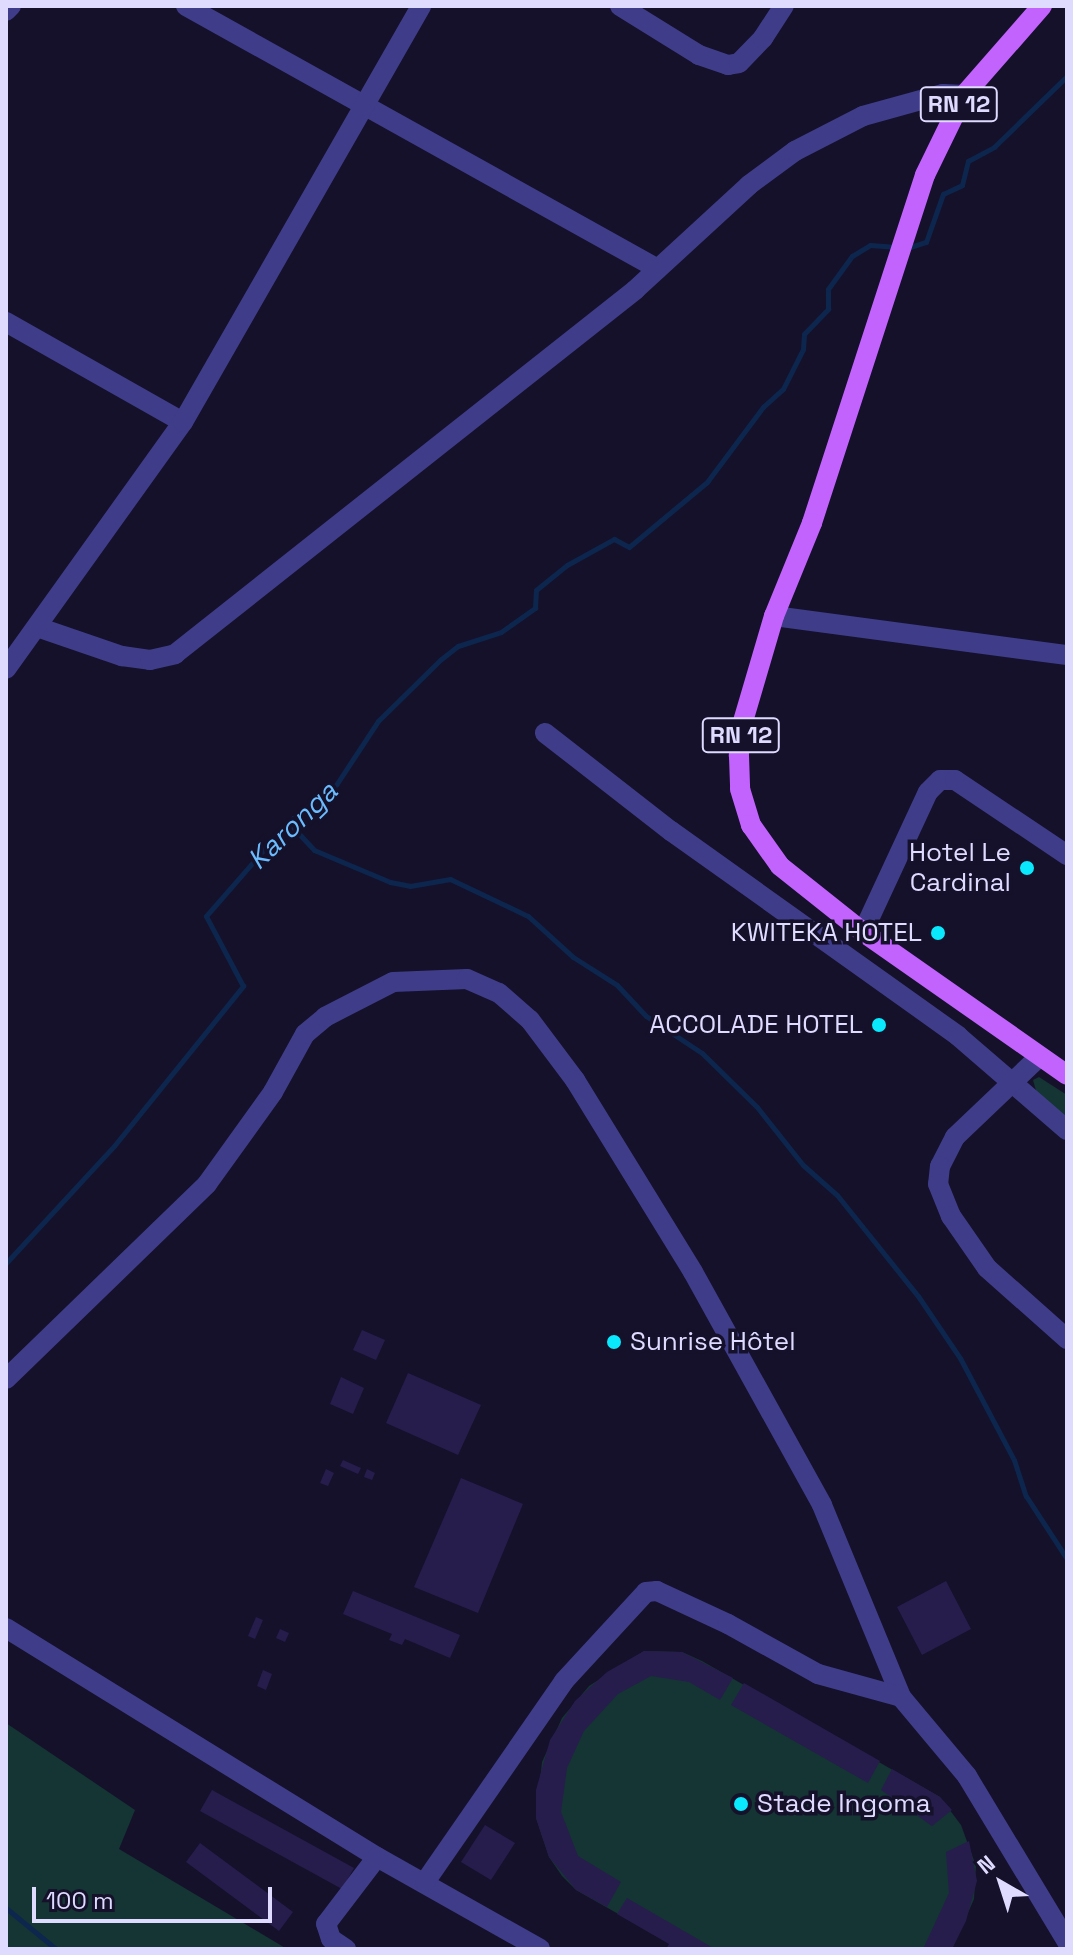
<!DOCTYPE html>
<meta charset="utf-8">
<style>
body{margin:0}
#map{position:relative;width:1073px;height:1955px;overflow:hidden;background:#15112b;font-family:"Space Grotesk",sans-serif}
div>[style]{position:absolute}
.green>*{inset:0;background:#143533}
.stream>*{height:5px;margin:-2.5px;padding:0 2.5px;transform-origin:2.5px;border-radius:2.5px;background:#0d264e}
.building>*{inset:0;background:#261d4c}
.minor>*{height:20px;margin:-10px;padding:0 10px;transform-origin:10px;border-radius:10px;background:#3f3d89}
.primary>*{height:20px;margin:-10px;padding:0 10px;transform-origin:10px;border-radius:10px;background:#c263fe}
.dots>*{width:22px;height:22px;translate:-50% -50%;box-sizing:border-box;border:4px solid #15112b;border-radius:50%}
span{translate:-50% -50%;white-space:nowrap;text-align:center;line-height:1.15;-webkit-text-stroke:7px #15112b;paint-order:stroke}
.shield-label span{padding:2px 6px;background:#15112b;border:2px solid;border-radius:6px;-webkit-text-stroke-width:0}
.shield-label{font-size:24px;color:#dfdbff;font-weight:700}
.poi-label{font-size:26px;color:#dfdbff}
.right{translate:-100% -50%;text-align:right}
.left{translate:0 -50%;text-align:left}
.water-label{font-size:28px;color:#6abcfe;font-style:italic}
.frame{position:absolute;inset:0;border:8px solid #dfdbff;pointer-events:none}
.north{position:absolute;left:961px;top:1843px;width:80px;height:80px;-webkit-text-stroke:6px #15112b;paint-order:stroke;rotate:321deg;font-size:22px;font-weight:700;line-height:32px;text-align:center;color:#dfdbff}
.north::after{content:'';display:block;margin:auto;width:28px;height:36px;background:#dfdbff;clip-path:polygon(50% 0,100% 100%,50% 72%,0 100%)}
.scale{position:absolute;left:32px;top:1887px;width:240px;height:36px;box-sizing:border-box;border:4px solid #dfdbff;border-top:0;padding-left:10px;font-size:24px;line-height:28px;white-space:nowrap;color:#dfdbff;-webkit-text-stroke:6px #15112b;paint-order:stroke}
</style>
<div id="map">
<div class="green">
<div style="clip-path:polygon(1039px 1077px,1067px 1095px,1067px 1119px,1037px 1094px,1033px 1080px)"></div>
<div style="clip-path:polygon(644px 1651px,682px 1652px,702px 1661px,940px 1797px,961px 1825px,976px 1866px,974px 1899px,952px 1949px,680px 1949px,576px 1890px,562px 1876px,549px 1857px,536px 1818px,542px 1762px,562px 1718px,589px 1686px)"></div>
<div style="clip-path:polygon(6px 1723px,135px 1810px,119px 1849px,287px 1949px,6px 1949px)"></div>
</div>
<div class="stream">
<div style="left:907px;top:248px;width:20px;rotate:-18deg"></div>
<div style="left:926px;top:242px;width:51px;rotate:-70.5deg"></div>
<div style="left:943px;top:194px;width:21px;rotate:-25deg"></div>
<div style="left:962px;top:185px;width:25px;rotate:-76deg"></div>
<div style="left:968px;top:161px;width:30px;rotate:-28deg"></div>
<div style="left:994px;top:147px;width:102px;rotate:-44.2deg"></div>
<div style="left:288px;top:822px;width:38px;rotate:47deg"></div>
<div style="left:314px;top:850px;width:82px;rotate:22.8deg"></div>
<div style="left:390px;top:882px;width:20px;rotate:11deg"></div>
<div style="left:410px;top:886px;width:41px;rotate:-9.9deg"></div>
<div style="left:450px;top:879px;width:86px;rotate:25.4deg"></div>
<div style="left:528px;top:916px;width:61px;rotate:42.3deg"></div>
<div style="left:573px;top:957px;width:52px;rotate:32.5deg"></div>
<div style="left:617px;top:985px;width:42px;rotate:46.9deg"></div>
<div style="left:646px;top:1016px;width:67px;rotate:33.5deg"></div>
<div style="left:702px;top:1053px;width:77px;rotate:44.5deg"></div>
<div style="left:757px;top:1107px;width:74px;rotate:51.6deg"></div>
<div style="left:803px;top:1165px;width:45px;rotate:41.4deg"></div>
<div style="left:837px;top:1195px;width:129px;rotate:51.3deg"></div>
<div style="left:918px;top:1296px;width:75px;rotate:55.9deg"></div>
<div style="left:960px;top:1358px;width:115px;rotate:62.1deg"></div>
<div style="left:1014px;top:1460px;width:38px;rotate:72deg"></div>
<div style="left:1026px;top:1496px;width:75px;rotate:56.9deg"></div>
<div style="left:6px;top:1263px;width:159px;rotate:-47.3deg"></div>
<div style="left:114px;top:1146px;width:206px;rotate:-51.1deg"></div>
<div style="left:243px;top:986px;width:79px;rotate:-117.9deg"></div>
<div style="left:206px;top:916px;width:125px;rotate:-48.9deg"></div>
<div style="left:288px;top:822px;width:61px;rotate:-37.6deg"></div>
<div style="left:336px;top:785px;width:77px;rotate:-56.7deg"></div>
<div style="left:378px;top:721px;width:87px;rotate:-44.5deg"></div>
<div style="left:440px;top:660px;width:23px;rotate:-38deg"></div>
<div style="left:458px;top:646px;width:45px;rotate:-18deg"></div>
<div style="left:501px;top:632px;width:42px;rotate:-35.2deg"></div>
<div style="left:535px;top:608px;width:18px;rotate:-87deg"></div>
<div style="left:536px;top:590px;width:40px;rotate:-39deg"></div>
<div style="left:567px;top:565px;width:54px;rotate:-29deg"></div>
<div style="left:614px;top:539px;width:17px;rotate:28deg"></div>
<div style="left:629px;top:547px;width:102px;rotate:-39.8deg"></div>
<div style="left:707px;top:482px;width:94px;rotate:-53.3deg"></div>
<div style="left:763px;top:407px;width:27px;rotate:-42deg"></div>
<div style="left:783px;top:389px;width:45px;rotate:-63.4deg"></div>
<div style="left:803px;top:349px;width:15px;rotate:-86deg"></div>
<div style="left:804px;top:334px;width:35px;rotate:-46deg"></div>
<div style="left:828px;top:309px;width:20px;rotate:-90deg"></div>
<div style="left:828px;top:289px;width:41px;rotate:-54deg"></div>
<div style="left:852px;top:256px;width:21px;rotate:-31deg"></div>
<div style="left:870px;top:245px;width:27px;rotate:4deg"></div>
<div style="left:6px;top:1908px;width:65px;rotate:39.4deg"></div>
</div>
<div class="building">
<div style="clip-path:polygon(362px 1330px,385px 1340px,376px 1360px,353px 1350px)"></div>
<div style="clip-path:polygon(408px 1373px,481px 1405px,458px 1455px,386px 1423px)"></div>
<div style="clip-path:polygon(341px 1377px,364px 1388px,353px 1414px,330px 1404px)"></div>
<div style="clip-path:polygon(343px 1460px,361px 1468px,358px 1474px,340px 1466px)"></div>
<div style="clip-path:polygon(326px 1469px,334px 1473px,328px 1486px,320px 1483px)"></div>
<div style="clip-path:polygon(367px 1469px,375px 1473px,372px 1480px,364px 1477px)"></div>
<div style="clip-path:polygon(461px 1478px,523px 1504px,478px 1613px,414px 1587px)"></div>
<div style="clip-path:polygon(946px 1581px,971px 1629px,922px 1655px,897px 1607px)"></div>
<div style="clip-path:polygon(353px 1591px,460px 1635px,450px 1658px,405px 1639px,402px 1645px,389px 1640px,392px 1634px,343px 1614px)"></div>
<div style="clip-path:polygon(256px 1617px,263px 1620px,255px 1639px,248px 1636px)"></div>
<div style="clip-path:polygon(280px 1629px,289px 1633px,285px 1642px,276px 1638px)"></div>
<div style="clip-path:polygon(644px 1651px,682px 1652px,733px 1678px,720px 1700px,689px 1682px,651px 1676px,618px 1694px,584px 1731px,567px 1768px,561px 1812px,578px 1856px,621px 1882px,607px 1907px,576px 1890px,549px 1857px,536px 1818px,536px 1790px,550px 1740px,575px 1701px,607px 1672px)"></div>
<div style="clip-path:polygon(263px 1670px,272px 1674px,266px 1690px,257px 1686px)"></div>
<div style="clip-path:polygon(744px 1683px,880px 1761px,868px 1783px,731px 1705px)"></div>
<div style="clip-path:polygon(892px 1769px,940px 1797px,952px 1810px,932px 1826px,881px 1790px)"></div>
<div style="clip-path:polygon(212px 1790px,354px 1868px,342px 1889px,200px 1811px)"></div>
<div style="clip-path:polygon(485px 1825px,515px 1843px,491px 1880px,461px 1862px)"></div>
<div style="clip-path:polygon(969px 1841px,977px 1881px,966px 1921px,952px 1949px,923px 1949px,949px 1893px,946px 1852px)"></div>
<div style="clip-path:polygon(200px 1843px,293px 1912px,279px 1931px,186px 1862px)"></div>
<div style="clip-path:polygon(627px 1898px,715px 1949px,666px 1949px,669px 1944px,617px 1914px)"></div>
</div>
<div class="minor">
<div style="left:186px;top:6px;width:540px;rotate:29.13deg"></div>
<div style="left:620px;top:6px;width:93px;rotate:31.8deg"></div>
<div style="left:699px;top:55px;width:31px;rotate:19deg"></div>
<div style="left:728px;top:65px;width:11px;rotate:-10deg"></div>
<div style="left:739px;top:63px;width:35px;rotate:-46deg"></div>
<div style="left:763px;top:38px;width:38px;rotate:-57deg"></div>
<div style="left:6px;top:11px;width:7px;rotate:-45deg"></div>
<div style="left:6px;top:322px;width:203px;rotate:29.5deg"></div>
<div style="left:774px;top:616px;width:296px;rotate:7.6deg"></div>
<div style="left:40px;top:628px;width:87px;rotate:18.9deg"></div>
<div style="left:122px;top:656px;width:28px;rotate:8deg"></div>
<div style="left:150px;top:660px;width:26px;rotate:-13deg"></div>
<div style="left:175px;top:654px;width:587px;rotate:-38.35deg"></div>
<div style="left:635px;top:290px;width:155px;rotate:-42.6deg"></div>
<div style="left:749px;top:185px;width:57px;rotate:-36.5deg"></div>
<div style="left:795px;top:151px;width:76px;rotate:-27.2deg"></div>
<div style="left:863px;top:116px;width:83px;rotate:-15.4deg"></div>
<div style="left:943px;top:94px;width:21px;rotate:3deg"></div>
<div style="left:6px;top:669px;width:304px;rotate:-54.4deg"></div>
<div style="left:183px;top:422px;width:479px;rotate:-60.2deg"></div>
<div style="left:545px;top:733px;width:160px;rotate:37.9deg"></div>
<div style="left:671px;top:831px;width:353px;rotate:35.5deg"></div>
<div style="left:958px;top:1036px;width:144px;rotate:40.8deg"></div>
<div style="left:863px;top:932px;width:154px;rotate:-65.1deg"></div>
<div style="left:928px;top:792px;width:17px;rotate:-45deg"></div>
<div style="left:940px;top:780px;width:15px"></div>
<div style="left:955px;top:780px;width:135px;rotate:33.8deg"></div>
<div style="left:1039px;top:1057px;width:116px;rotate:136.4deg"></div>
<div style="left:955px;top:1137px;width:33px;rotate:117deg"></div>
<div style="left:940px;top:1166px;width:18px;rotate:96deg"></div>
<div style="left:938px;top:1184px;width:35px;rotate:68deg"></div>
<div style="left:951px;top:1216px;width:63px;rotate:55.3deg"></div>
<div style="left:987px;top:1268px;width:107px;rotate:41.6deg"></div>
<div style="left:6px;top:1379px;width:280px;rotate:-44.1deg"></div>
<div style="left:207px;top:1184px;width:113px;rotate:-54.3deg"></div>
<div style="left:273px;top:1092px;width:66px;rotate:-61.1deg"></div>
<div style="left:305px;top:1034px;width:26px;rotate:-40deg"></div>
<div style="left:325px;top:1017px;width:76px;rotate:-27.2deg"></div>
<div style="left:393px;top:982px;width:74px;rotate:-2.3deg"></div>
<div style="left:467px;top:979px;width:35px;rotate:24deg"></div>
<div style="left:499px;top:993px;width:41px;rotate:41.1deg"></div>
<div style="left:530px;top:1020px;width:75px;rotate:53.1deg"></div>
<div style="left:575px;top:1080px;width:225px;rotate:58.4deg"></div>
<div style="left:693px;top:1272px;width:266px;rotate:61deg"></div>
<div style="left:822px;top:1505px;width:208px;rotate:67.6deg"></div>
<div style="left:901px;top:1697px;width:103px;rotate:50.1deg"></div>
<div style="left:967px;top:1776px;width:194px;rotate:58.9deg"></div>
<div style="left:6px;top:1628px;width:436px;rotate:31.7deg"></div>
<div style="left:377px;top:1857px;width:187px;rotate:29.4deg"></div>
<div style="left:425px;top:1882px;width:244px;rotate:-55.3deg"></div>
<div style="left:564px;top:1681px;width:121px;rotate:-47.3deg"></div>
<div style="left:646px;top:1592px;width:11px;rotate:-5deg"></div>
<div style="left:657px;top:1591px;width:78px;rotate:24.9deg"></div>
<div style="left:728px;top:1624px;width:103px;rotate:29.1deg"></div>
<div style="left:818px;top:1674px;width:86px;rotate:15.5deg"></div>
<div style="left:346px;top:1949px;width:18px;rotate:-146deg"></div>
<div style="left:331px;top:1939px;width:16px;rotate:-108deg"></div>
<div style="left:326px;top:1924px;width:84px;rotate:-52.7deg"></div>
</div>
<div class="primary">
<div style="left:1042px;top:6px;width:118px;rotate:131.2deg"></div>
<div style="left:964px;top:95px;width:89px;rotate:116deg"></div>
<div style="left:925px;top:175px;width:366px;rotate:108deg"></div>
<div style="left:812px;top:523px;width:100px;rotate:112.2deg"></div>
<div style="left:774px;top:616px;width:114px;rotate:106.4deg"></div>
<div style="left:742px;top:725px;width:31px;rotate:96deg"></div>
<div style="left:739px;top:756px;width:33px;rotate:88deg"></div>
<div style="left:740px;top:789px;width:38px;rotate:73deg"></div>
<div style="left:751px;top:825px;width:50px;rotate:54.7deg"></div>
<div style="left:780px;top:866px;width:106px;rotate:38.5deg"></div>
<div style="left:863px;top:932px;width:249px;rotate:35deg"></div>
</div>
<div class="dots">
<div style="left:1027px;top:868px;background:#09e8fd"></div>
<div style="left:938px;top:933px;background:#09e8fd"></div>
<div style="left:879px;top:1025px;background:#09e8fd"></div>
<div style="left:614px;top:1342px;background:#09e8fd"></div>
<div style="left:741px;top:1804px;background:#09e8fd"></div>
</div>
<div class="shield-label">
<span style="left:959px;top:104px">RN 12</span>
<span style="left:741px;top:735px">RN 12</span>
</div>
<div class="poi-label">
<span class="right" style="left:1011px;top:868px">Hotel Le<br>Cardinal</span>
<span class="right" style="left:922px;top:933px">KWITEKA HOTEL</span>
<span class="right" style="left:863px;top:1025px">ACCOLADE HOTEL</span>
<span class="left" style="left:630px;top:1342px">Sunrise Hôtel</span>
<span class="left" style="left:757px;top:1804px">Stade Ingoma</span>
</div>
<div class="water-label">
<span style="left:292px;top:825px;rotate:-44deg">Karonga</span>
</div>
<div class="frame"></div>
<div class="north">N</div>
<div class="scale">100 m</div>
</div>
